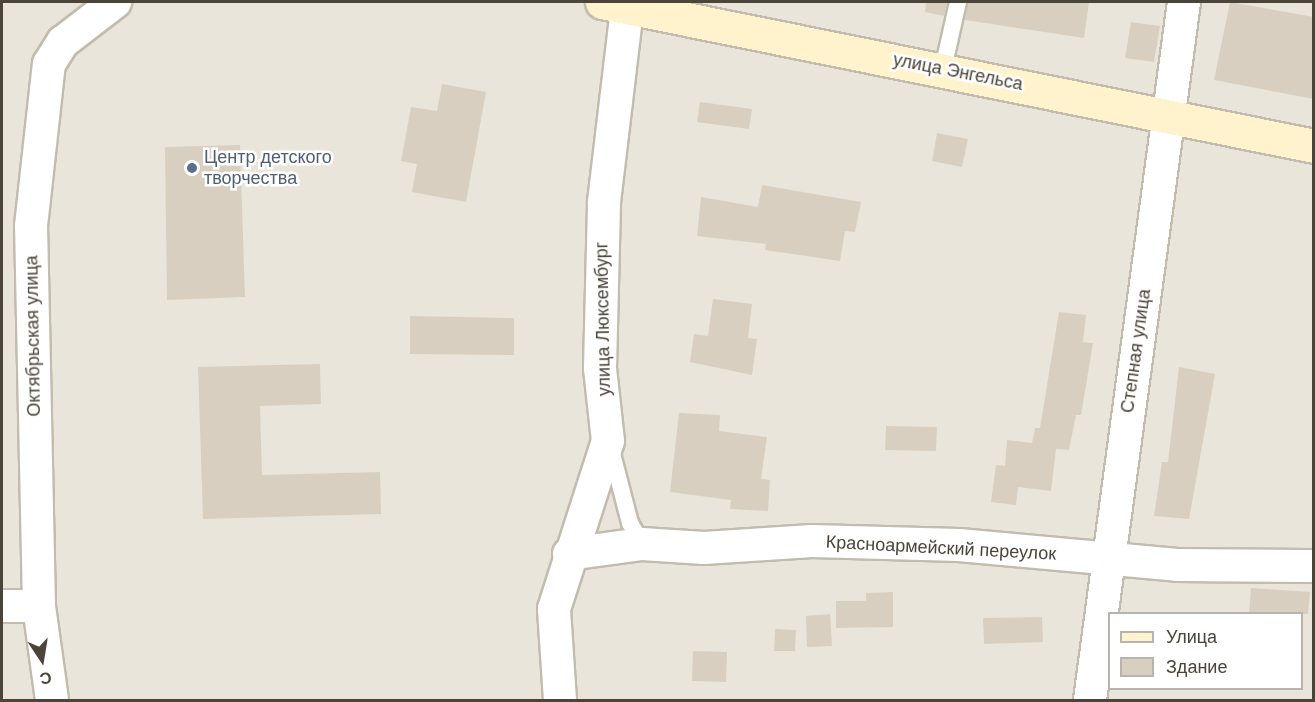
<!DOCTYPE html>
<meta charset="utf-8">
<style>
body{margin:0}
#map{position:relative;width:1315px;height:702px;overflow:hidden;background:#f6f3ec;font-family:Arial,sans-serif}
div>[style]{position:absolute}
.residential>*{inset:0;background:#eae5da}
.building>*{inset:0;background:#d8cfc1}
.roads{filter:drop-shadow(2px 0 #c2bbae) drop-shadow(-2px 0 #c2bbae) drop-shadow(0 2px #c2bbae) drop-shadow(0 -2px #c2bbae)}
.lane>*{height:16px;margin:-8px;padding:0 8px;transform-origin:8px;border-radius:8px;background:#fff}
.street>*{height:32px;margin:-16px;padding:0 16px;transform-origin:16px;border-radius:16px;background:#fff}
.secondary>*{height:33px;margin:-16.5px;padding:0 16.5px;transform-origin:16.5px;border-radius:16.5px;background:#fff3cd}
.dots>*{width:16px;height:16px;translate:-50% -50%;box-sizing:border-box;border:3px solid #fff;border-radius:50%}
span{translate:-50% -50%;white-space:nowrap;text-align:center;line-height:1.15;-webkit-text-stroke:5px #fff;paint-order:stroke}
.street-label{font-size:18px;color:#4b4439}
.service-label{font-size:18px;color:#4e5e75}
.left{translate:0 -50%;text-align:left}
.frame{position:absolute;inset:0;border:3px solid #4b4439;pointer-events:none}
.legend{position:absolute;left:1108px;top:612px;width:195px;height:78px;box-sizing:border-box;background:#fff;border:2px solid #b7b4b0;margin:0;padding:8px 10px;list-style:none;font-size:18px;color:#4b4439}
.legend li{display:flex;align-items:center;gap:12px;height:30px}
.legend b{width:30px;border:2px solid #b7b4b0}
.north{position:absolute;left:12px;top:630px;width:60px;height:60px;-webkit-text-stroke:4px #fff;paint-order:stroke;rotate:168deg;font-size:16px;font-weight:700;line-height:24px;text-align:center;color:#4b4439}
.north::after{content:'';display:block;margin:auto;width:21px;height:27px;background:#4b4439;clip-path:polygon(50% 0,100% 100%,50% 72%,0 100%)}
</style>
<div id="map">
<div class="residential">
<div style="clip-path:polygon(evenodd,2px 2px,1313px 2px,1313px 700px,2px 700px,2px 2px,1110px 614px,1302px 614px,1302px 688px,1110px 688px,1110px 614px)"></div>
</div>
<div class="building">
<div style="clip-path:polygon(926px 2px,947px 2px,944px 16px,925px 12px)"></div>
<div style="clip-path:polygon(968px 2px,1089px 2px,1084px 38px,965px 20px)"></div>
<div style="clip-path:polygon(1230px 2px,1314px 17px,1314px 99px,1214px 80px)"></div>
<div style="clip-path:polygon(1131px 22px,1160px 26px,1154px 62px,1125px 58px)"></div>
<div style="clip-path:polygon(442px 84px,486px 92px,466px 202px,412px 192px,417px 164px,401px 161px,411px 107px,437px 111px)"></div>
<div style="clip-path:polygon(700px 102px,752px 109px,749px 129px,697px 122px)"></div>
<div style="clip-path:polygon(937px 133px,968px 139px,962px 167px,932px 161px)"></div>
<div style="clip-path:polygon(240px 145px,245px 297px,167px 300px,165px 147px)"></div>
<div style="clip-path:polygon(762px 185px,861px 202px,855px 232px,845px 231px,840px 261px,765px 250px,766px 244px,697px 236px,701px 197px,758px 207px)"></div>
<div style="clip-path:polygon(713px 299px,752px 304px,748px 338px,757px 339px,752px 375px,690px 362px,694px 334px,708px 336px)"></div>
<div style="clip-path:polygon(1059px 312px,1086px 315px,1083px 342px,1093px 343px,1081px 415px,1076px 415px,1069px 450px,1056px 449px,1051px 491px,1018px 487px,1016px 505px,991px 502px,996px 465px,1005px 466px,1007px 440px,1032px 443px,1035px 428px,1040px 428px)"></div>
<div style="clip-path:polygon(410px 316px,514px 318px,514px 355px,410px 354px)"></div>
<div style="clip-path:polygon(320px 364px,321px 404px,260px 406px,262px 475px,380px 472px,381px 514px,203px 519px,198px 367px)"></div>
<div style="clip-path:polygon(1179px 367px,1215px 374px,1189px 519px,1154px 516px,1162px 462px,1168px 462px)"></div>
<div style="clip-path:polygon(679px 413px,720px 415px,719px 431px,767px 437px,761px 479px,770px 480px,768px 511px,730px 509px,731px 500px,670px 492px)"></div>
<div style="clip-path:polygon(886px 426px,937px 427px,936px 451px,885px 450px)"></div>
<div style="clip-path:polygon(1251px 588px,1310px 592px,1308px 614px,1249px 614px)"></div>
<div style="clip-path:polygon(893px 592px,893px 627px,836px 628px,836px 601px,866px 601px,866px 593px)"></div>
<div style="clip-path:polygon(830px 614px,832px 646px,807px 647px,806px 616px)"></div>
<div style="clip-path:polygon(1042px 617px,1043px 642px,984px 644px,983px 618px)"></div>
<div style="clip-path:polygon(775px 629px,796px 630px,795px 651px,774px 651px)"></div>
<div style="clip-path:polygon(693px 651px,727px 652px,726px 682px,692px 681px)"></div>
</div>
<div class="roads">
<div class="lane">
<div style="left:943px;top:69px;width:69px;rotate:-77.4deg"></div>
<div style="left:610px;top:446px;width:80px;rotate:75.4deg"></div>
<div style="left:630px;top:523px;width:24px;rotate:60deg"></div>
</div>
<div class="street">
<div style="left:569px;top:554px;width:74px;rotate:-7.8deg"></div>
<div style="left:642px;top:544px;width:62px;rotate:3.7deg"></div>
<div style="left:704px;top:548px;width:108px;rotate:-3.7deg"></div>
<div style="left:812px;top:541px;width:147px;rotate:1.6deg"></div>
<div style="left:959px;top:545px;width:219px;rotate:5.2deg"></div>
<div style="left:1177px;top:565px;width:137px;rotate:0.4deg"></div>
<div style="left:2px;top:606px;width:37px"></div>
<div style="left:52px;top:700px;width:95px;rotate:-97.9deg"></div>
<div style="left:39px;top:606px;width:380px;rotate:-91.2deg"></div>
<div style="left:31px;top:226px;width:163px;rotate:-83.7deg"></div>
<div style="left:49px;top:64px;width:26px;rotate:-58deg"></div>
<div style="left:63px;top:42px;width:66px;rotate:-37.6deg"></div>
<div style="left:560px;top:700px;width:91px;rotate:-93.8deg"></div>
<div style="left:554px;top:609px;width:176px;rotate:-72.2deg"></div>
<div style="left:608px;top:441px;width:73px;rotate:-96.3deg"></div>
<div style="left:600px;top:368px;width:166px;rotate:-88.6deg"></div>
<div style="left:604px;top:202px;width:201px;rotate:-83.2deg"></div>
<div style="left:1090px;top:700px;width:704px;rotate:-82.33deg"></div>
</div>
<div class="secondary">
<div style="left:602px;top:2px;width:726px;rotate:11.43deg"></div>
</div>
</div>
<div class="dots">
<div style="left:192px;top:168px;background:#5c6f8a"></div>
</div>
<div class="street-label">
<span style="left:958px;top:72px;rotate:11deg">улица Энгельса</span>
<span style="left:603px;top:319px;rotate:-91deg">улица Люксембург</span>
<span style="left:33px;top:336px;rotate:-91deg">Октябрьская улица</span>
<span style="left:1136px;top:351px;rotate:-82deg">Степная улица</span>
<span style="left:941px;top:548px;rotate:3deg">Красноармейский переулок</span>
</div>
<div class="service-label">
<span class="left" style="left:204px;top:168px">Центр детского<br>творчества</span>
</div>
<div class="frame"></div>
<ul class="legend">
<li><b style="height:8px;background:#fff3cd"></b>Улица</li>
<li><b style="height:16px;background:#d8cfc1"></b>Здание</li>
</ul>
<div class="north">С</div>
</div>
